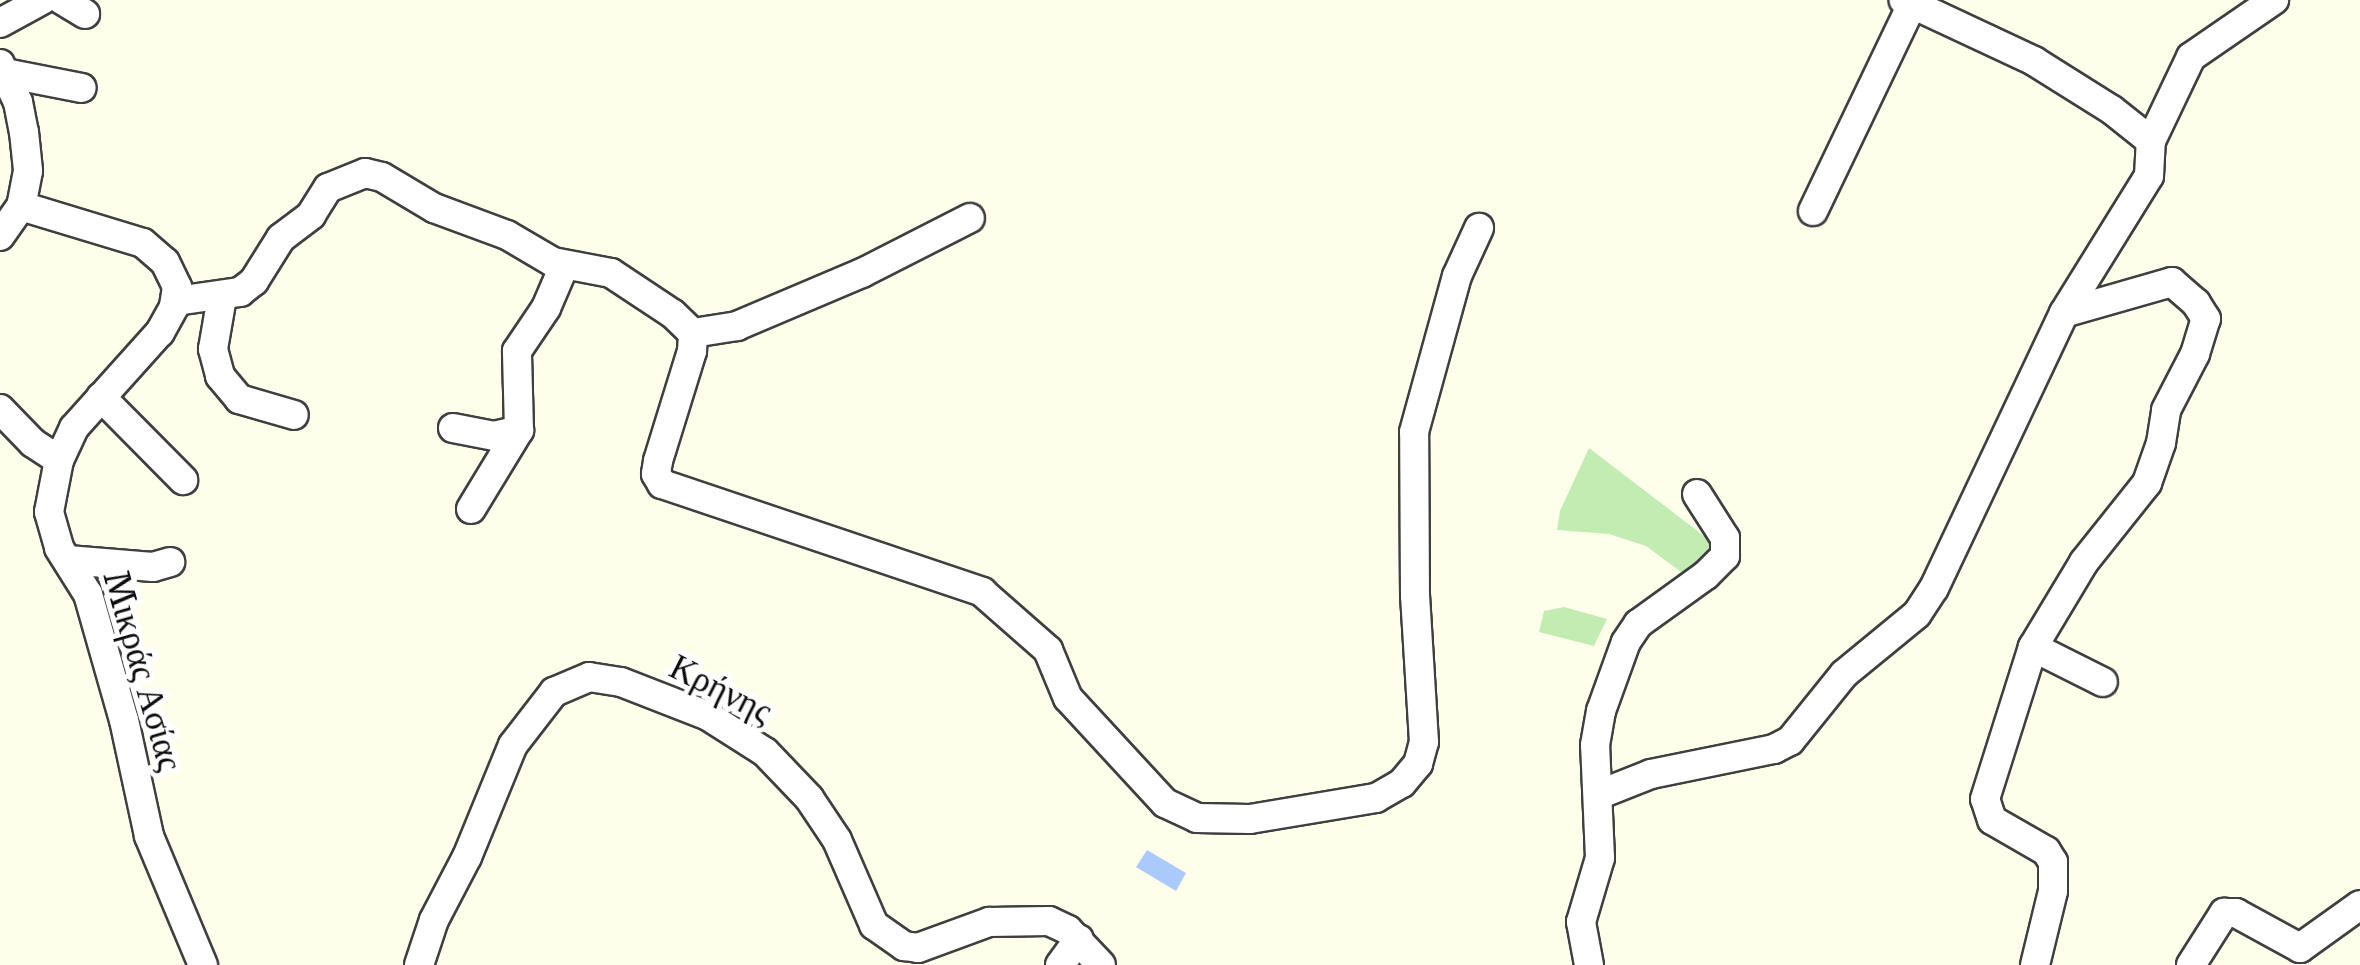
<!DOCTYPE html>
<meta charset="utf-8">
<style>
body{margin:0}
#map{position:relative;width:2360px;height:965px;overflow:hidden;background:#feffea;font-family:Merriweather,serif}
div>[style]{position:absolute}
.green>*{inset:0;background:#c2ecb1}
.water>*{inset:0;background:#aacafb}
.roads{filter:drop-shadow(2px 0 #3f3f3f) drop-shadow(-2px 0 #3f3f3f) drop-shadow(0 2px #3f3f3f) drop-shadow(0 -2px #3f3f3f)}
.minor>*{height:28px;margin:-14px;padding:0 14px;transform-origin:14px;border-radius:14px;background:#fff}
span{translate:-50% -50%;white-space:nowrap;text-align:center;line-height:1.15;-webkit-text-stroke:10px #fff;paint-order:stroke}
.street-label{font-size:35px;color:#0c0c0c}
</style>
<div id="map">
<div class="green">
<div style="clip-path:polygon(1589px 448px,1725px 552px,1685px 575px,1646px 546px,1609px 534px,1557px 530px,1560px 511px)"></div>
<div style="clip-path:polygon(1564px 607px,1607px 619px,1594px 646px,1539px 632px,1544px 611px)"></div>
</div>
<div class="water">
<div style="clip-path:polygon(1147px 850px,1186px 873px,1176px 891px,1136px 867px)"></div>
</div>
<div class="roads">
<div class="minor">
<div style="left:62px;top:0;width:27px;rotate:31deg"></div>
<div style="left:0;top:23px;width:48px;rotate:-28.7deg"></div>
<div style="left:0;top:64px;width:42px;rotate:64.7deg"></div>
<div style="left:18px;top:102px;width:31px;rotate:79deg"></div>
<div style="left:24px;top:132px;width:39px;rotate:84deg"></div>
<div style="left:28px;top:171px;width:36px;rotate:101deg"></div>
<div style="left:21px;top:206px;width:127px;rotate:16.9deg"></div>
<div style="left:143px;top:243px;width:29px;rotate:41deg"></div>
<div style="left:165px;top:262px;width:28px;rotate:64deg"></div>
<div style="left:177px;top:287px;width:20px;rotate:99deg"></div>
<div style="left:174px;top:307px;width:29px;rotate:119deg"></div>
<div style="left:160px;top:332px;width:129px;rotate:131.9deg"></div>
<div style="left:74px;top:428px;width:35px;rotate:115deg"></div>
<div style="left:59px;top:460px;width:53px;rotate:100.9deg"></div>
<div style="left:49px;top:512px;width:37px;rotate:74deg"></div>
<div style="left:59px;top:548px;width:54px;rotate:57.8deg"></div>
<div style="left:88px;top:594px;width:131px;rotate:74.1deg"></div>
<div style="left:124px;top:720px;width:119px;rotate:77.8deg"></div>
<div style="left:149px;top:836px;width:140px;rotate:67.3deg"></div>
<div style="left:5px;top:73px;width:78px;rotate:11deg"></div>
<div style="left:2151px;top:141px;width:93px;rotate:-64.5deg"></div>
<div style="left:2191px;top:57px;width:101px;rotate:-34.5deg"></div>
<div style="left:1813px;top:211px;width:229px;rotate:-64.4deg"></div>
<div style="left:0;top:236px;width:37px;rotate:-55deg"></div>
<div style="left:222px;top:297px;width:53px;rotate:99.8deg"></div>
<div style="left:213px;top:349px;width:28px;rotate:75deg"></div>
<div style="left:220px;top:376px;width:30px;rotate:50deg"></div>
<div style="left:239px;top:399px;width:57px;rotate:16.2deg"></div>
<div style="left:176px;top:301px;width:65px;rotate:-8deg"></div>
<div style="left:240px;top:292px;width:18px;rotate:-38deg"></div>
<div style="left:254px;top:281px;width:51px;rotate:-57.9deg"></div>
<div style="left:281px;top:238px;width:38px;rotate:-37deg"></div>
<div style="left:311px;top:215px;width:32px;rotate:-58deg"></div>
<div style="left:328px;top:188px;width:40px;rotate:-22deg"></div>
<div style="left:365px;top:173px;width:17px;rotate:13deg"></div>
<div style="left:382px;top:177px;width:61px;rotate:30.8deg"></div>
<div style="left:434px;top:208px;width:78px;rotate:20.3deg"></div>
<div style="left:507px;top:235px;width:53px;rotate:30.4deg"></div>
<div style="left:553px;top:262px;width:59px;rotate:10.7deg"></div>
<div style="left:611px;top:273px;width:74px;rotate:33.5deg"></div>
<div style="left:673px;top:314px;width:28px;rotate:44deg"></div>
<div style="left:693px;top:333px;width:18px;rotate:93deg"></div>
<div style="left:692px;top:351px;width:115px;rotate:107.2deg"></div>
<div style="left:658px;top:461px;width:13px;rotate:99deg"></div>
<div style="left:656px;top:474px;width:12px;rotate:59deg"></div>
<div style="left:662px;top:484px;width:338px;rotate:18.6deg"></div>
<div style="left:982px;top:592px;width:88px;rotate:41.3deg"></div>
<div style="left:1048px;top:650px;width:52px;rotate:67.4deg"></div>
<div style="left:1068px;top:698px;width:143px;rotate:47.3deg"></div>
<div style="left:1165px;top:803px;width:35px;rotate:25deg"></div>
<div style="left:1197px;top:818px;width:53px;rotate:1.1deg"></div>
<div style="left:1250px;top:819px;width:128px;rotate:-9.5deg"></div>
<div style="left:1376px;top:798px;width:30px;rotate:-30deg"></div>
<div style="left:1402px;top:783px;width:25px;rotate:-50deg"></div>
<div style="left:1418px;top:764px;width:23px;rotate:-75deg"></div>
<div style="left:1424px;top:742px;width:146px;rotate:-93.5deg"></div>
<div style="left:1415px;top:596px;width:164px;rotate:-90.3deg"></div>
<div style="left:1414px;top:432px;width:162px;rotate:-74.6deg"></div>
<div style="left:1457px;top:276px;width:53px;rotate:-65.4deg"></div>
<div style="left:693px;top:333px;width:45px;rotate:-9deg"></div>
<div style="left:737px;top:326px;width:136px;rotate:-23deg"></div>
<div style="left:862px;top:273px;width:121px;rotate:-27deg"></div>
<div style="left:101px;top:397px;width:117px;rotate:45.3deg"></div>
<div style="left:0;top:409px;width:47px;rotate:45.9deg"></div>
<div style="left:33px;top:443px;width:31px;rotate:33deg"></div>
<div style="left:453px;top:428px;width:42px;rotate:11deg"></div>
<div style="left:494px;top:436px;width:26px;rotate:-13deg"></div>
<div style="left:471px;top:509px;width:92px;rotate:-58.7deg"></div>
<div style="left:519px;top:430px;width:79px;rotate:-91.5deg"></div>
<div style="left:517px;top:351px;width:52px;rotate:-56deg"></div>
<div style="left:546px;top:308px;width:46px;rotate:-66.8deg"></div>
<div style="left:68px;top:560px;width:85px;rotate:4.7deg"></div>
<div style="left:153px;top:567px;width:18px;rotate:-16deg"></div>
<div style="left:2033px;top:647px;width:78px;rotate:26.6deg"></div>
<div style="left:1598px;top:795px;width:57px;rotate:-21.6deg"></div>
<div style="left:1651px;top:774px;width:126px;rotate:-11.5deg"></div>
<div style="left:1774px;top:749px;width:18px;rotate:-27deg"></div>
<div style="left:1790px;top:741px;width:86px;rotate:-51.1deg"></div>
<div style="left:1844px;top:674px;width:94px;rotate:-39.4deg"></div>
<div style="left:1917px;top:614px;width:31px;rotate:-57deg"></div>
<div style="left:1934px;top:588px;width:304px;rotate:-64.7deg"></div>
<div style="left:2064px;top:313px;width:161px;rotate:-58.2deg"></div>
<div style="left:2149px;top:176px;width:35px;rotate:-87deg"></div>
<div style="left:2151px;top:141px;width:50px;rotate:-141.5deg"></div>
<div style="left:2112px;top:110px;width:92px;rotate:-147.9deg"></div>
<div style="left:2034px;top:61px;width:144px;rotate:-154.9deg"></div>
<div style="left:419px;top:965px;width:47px;rotate:-71.6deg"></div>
<div style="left:434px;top:920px;width:71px;rotate:-62.4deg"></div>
<div style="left:467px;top:857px;width:121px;rotate:-67.7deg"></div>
<div style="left:513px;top:745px;width:67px;rotate:-52.3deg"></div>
<div style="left:554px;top:692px;width:38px;rotate:-23deg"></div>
<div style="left:589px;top:677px;width:32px;rotate:9deg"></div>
<div style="left:621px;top:682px;width:93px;rotate:21.3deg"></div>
<div style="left:708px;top:716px;width:67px;rotate:32.3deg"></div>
<div style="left:765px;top:752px;width:64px;rotate:46.3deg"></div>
<div style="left:809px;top:798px;width:50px;rotate:56.3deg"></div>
<div style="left:837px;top:840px;width:93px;rotate:66.5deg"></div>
<div style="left:874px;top:925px;width:37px;rotate:35deg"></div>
<div style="left:904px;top:946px;width:14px;rotate:8deg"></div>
<div style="left:918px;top:948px;width:76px;rotate:-20.1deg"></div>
<div style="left:989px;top:922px;width:60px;rotate:-1deg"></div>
<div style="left:1049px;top:921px;width:21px;rotate:25deg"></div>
<div style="left:1068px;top:930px;width:48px;rotate:46.7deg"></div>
<div style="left:1060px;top:965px;width:32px;rotate:-54deg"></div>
<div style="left:1589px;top:965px;width:44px;rotate:-100.5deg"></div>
<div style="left:1581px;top:922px;width:67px;rotate:-73.5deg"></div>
<div style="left:1600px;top:858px;width:113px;rotate:-92.5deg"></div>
<div style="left:1595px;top:745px;width:35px;rotate:-80deg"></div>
<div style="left:1601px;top:711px;width:73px;rotate:-70.1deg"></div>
<div style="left:1626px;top:642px;width:22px;rotate:-56deg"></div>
<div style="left:1638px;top:624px;width:84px;rotate:-35.8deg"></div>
<div style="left:1706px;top:575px;width:27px;rotate:-45deg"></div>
<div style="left:1725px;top:556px;width:18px;rotate:-90deg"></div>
<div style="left:1725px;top:538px;width:52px;rotate:-122.5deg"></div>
<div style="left:2035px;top:965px;width:76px;rotate:-76.3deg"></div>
<div style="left:2053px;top:891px;width:29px;rotate:-90deg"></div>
<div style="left:2053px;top:862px;width:13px;rotate:-122deg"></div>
<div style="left:2046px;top:851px;width:62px;rotate:-150.1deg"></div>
<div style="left:1992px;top:820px;width:22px;rotate:-108deg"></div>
<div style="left:1985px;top:799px;width:159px;rotate:-72.5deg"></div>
<div style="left:2033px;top:647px;width:99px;rotate:-59deg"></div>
<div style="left:2084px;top:562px;width:101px;rotate:-51.4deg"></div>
<div style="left:2147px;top:483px;width:42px;rotate:-70.7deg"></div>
<div style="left:2161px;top:443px;width:33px;rotate:-81deg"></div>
<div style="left:2166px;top:410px;width:63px;rotate:-62.6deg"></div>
<div style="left:2195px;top:354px;width:37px;rotate:-73deg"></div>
<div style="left:2206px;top:319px;width:19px;rotate:-122deg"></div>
<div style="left:2196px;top:303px;width:32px;rotate:-139deg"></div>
<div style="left:2172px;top:282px;width:112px;rotate:164deg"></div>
<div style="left:2191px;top:965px;width:62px;rotate:-57.6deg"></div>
<div style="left:2224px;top:913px;width:12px"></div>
<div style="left:2236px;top:913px;width:73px;rotate:28.7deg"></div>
<div style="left:2300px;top:948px;width:74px;rotate:-35.6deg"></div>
</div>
</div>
<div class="street-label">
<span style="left:143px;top:671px;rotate:74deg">Μικράς Ασίας</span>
<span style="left:721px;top:689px;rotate:27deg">Κρήνης</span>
</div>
</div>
